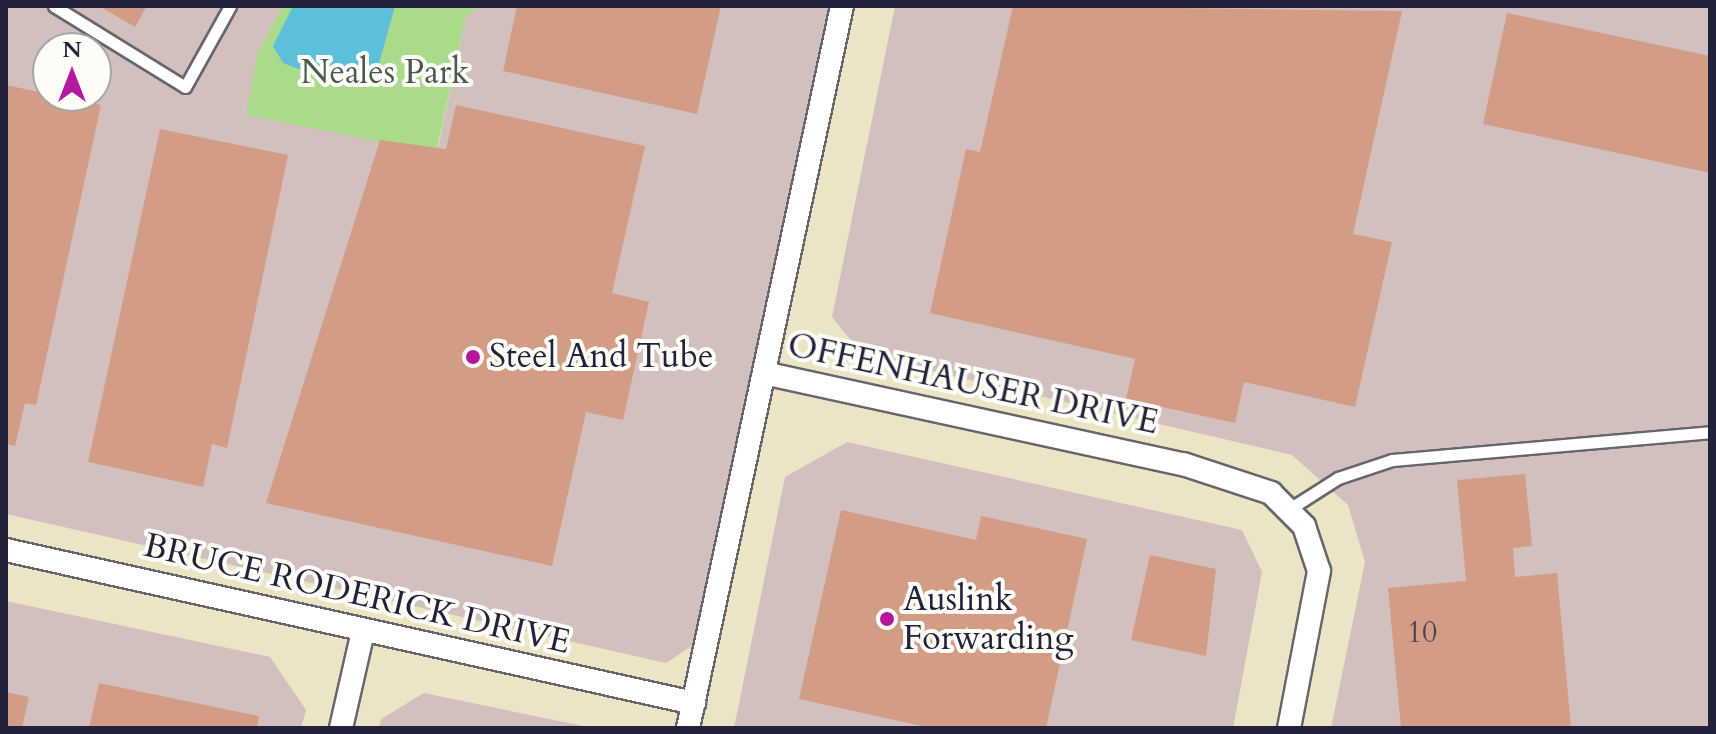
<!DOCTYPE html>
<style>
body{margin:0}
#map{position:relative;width:1716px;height:734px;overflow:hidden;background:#ebe5c6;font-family:Cardo,serif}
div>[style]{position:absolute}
.industrial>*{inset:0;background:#d1c0bd}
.green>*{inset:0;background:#a9db8a}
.water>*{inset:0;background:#5dc0db}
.building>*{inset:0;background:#d39d85}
.roads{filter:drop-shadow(2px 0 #68666c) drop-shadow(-2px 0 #68666c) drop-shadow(0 2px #68666c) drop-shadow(0 -2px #68666c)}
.lane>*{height:11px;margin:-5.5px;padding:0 5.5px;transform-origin:5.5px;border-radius:5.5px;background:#fff}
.street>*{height:22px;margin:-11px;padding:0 11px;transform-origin:11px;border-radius:11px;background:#fff}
.dots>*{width:22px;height:22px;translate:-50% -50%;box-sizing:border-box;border:4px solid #fdfcf7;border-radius:50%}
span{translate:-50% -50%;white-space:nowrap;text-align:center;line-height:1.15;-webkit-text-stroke:8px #fdfcf7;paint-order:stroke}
.number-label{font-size:30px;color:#4e414e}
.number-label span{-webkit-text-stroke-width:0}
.park-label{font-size:34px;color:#4a5a53}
.poi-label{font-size:34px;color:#22223b}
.left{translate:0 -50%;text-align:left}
.street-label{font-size:34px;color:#22223b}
.frame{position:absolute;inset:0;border:8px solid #22223b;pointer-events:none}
.north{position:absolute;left:32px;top:32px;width:80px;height:80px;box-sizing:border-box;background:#fdfcf7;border:2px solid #a5a5ac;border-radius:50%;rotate:0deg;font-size:22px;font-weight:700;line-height:32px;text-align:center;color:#22223b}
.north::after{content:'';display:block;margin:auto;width:28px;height:36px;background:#b5179e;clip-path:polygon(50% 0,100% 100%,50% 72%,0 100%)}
</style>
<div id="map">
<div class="industrial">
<div style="clip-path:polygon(evenodd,6px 6px,283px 6px,258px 52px,380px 140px,437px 152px,466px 15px,481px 6px,841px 6px,704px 638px,666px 663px,6px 514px,6px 6px,48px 48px,96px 48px,96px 96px,48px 96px,48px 48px)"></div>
<div style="clip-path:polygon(895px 6px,1710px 6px,1710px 728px,1331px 728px,1365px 562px,1348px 505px,1292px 455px,863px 355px,832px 317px)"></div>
<div style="clip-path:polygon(847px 442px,1242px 530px,1262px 572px,1233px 728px,734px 728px,785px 477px)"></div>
<div style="clip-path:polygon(6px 601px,270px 657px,306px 710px,301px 728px,6px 728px)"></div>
<div style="clip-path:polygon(424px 693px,593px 728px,379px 728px,381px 719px)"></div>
</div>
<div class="green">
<div style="clip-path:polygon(283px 6px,481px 6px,466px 16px,436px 153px,246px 115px,258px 52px)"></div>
</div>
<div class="water">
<div style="clip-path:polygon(293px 6px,395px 6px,375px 78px,335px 83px,283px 63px,273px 46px)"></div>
</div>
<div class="building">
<div style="clip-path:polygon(99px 6px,147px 6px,135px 27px)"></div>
<div style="clip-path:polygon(517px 6px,721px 6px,697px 114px,503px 71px)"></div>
<div style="clip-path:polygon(1013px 6px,1402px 11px,1353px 234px,1392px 242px,1355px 407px,1244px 382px,1235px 423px,1126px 399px,1135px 359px,930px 313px,966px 149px,980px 152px)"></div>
<div style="clip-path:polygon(1507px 13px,1710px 56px,1710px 173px,1483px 124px)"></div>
<div style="clip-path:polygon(6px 85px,101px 105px,36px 405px,25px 403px,15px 446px,6px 444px)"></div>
<div style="clip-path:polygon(456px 105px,645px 146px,612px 293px,649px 302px,623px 420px,586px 412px,552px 566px,266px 503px,380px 140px,446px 149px)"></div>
<div style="clip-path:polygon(160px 129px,288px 155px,227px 448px,212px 444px,203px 487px,88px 462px)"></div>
<div style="clip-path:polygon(1525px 474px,1532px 546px,1513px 548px,1515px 577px,1557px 573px,1571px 728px,1401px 728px,1388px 588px,1466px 581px,1457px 480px)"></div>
<div style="clip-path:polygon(841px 510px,976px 540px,981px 516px,1087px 539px,1046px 728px,931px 728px,799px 699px)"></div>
<div style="clip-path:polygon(1150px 555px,1216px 569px,1206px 656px,1131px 640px)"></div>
<div style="clip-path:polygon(99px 683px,259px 716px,257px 728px,89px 728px)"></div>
<div style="clip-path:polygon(6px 692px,29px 697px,22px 728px,6px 728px)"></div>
</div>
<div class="roads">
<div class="lane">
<div style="left:54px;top:6px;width:154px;rotate:31.7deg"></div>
<div style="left:185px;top:87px;width:93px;rotate:-60.9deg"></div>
<div style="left:1291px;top:508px;width:56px;rotate:-32.6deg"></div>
<div style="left:1338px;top:478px;width:57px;rotate:-18.4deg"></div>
<div style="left:1392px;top:460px;width:319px;rotate:-5deg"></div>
</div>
<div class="street">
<div style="left:764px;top:373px;width:429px;rotate:12.3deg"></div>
<div style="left:1183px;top:464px;width:93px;rotate:18.2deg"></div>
<div style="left:1271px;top:493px;width:47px;rotate:45deg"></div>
<div style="left:1304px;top:526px;width:47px;rotate:71.6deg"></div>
<div style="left:1319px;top:571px;width:160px;rotate:100.8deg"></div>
<div style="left:6px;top:550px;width:705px;rotate:12.54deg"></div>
<div style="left:341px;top:728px;width:99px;rotate:-77.2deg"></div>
<div style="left:688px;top:728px;width:738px;rotate:-77.96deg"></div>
</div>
</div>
<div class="dots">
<div style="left:473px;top:357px;background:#b5179e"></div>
<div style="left:887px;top:619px;background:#b5179e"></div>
</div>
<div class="number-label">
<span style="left:1422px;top:633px">10</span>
</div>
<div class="park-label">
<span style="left:385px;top:73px">Neales Park</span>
</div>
<div class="poi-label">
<span class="left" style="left:489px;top:357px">Steel And Tube</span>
<span class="left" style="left:903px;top:619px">Auslink<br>Forwarding</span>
</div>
<div class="street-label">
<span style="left:973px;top:384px;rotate:12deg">OFFENHAUSER DRIVE</span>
<span style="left:357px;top:594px;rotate:13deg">BRUCE RODERICK DRIVE</span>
</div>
<div class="frame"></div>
<div class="north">N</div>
</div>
